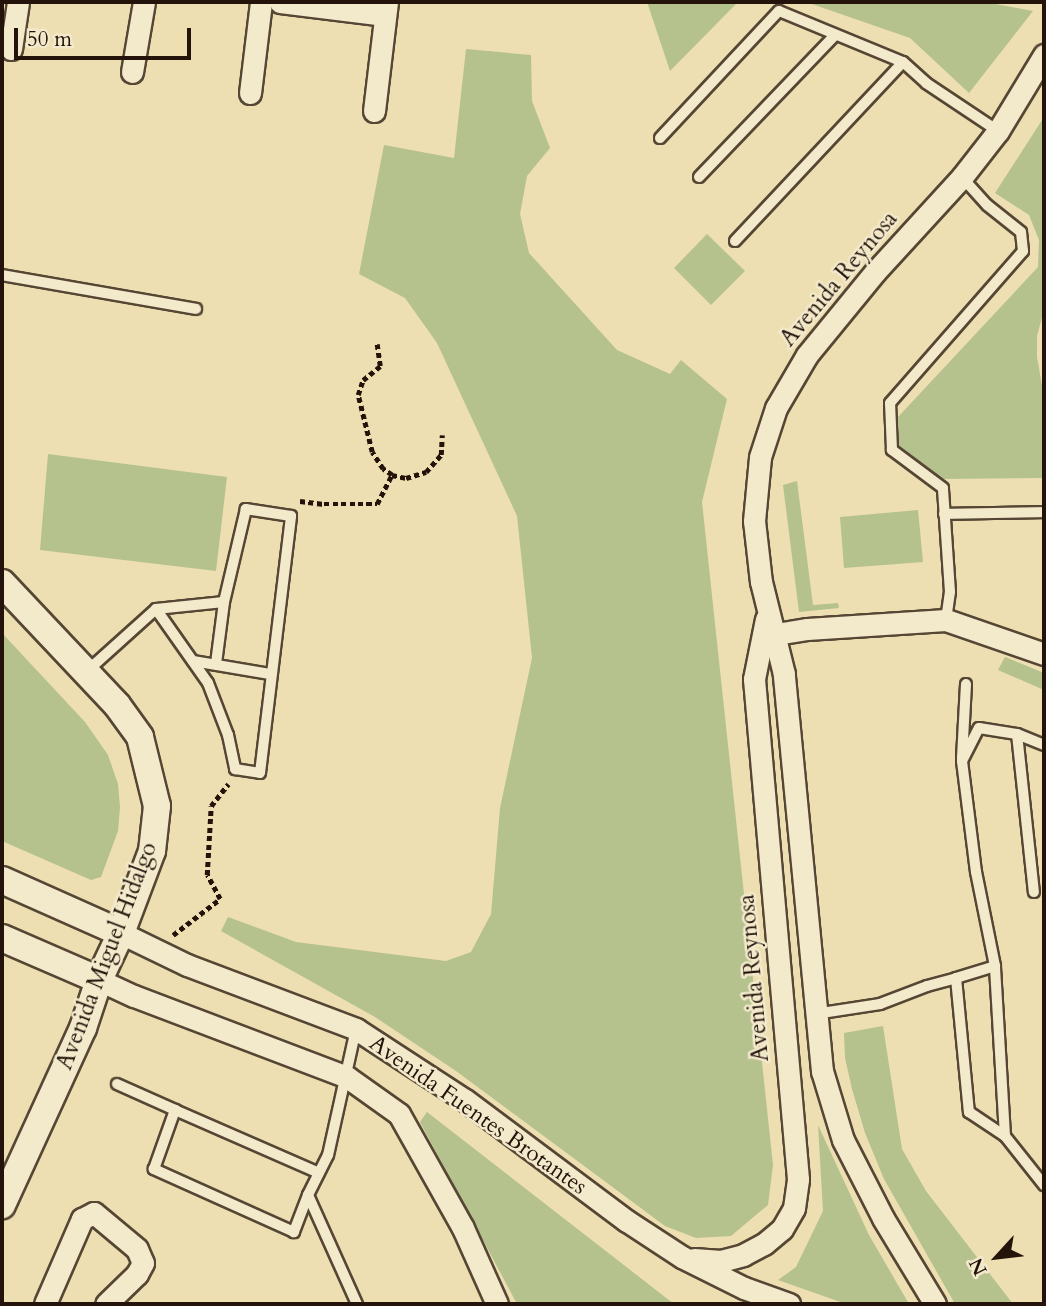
<!DOCTYPE html>
<style>
body{margin:0}
#map{position:relative;width:1046px;height:1306px;overflow:hidden;background:#eddfb1;font-family:Cardo,serif}
div>[style]{position:absolute}
.green>*{inset:0;background:#b5c28e}
.path>*{height:4.5px;margin-top:-2.25px;transform-origin:0;background:repeating-linear-gradient(90deg,#23130a 0 5px,transparent 0 8.5px)}
.roads{filter:drop-shadow(2px 0 #564634) drop-shadow(-2px 0 #564634) drop-shadow(0 2px #564634) drop-shadow(0 -2px #564634)}
.service>*{height:10px;margin:-5px;padding:0 5px;transform-origin:5px;border-radius:5px;background:#f3eacc}
.minor>*{height:21px;margin:-10.5px;padding:0 10.5px;transform-origin:10.5px;border-radius:10.5px;background:#f3eacc}
.tertiary>*{height:26px;margin:-13px;padding:0 13px;transform-origin:13px;border-radius:13px;background:#f3eacc}
span{translate:-50% -50%;white-space:nowrap;text-align:center;line-height:1.15;-webkit-text-stroke:5px #f3eacc;paint-order:stroke}
.street-label{font-size:23px;color:#23130a}
.frame{position:absolute;inset:0;border:4px solid #23130a;pointer-events:none}
.north{position:absolute;left:962px;top:1222px;width:70px;height:70px;-webkit-text-stroke:5px #f3eacc;paint-order:stroke;rotate:243deg;font-size:19px;font-weight:700;line-height:28px;text-align:center;color:#23130a}
.north::after{content:'';display:block;margin:auto;width:24px;height:32px;background:#23130a;clip-path:polygon(50% 0,100% 100%,50% 72%,0 100%)}
.scale{position:absolute;left:14px;top:28px;width:177px;height:32px;box-sizing:border-box;border:4px solid #23130a;border-top:0;padding-left:9px;font-size:21px;line-height:24px;white-space:nowrap;color:#23130a;-webkit-text-stroke:5px #f3eacc;paint-order:stroke}
</style>
<div id="map">
<div class="green">
<div style="clip-path:polygon(647px 2px,738px 2px,670px 71px)"></div>
<div style="clip-path:polygon(806px 2px,985px 2px,1033px 11px,969px 93px,910px 38px)"></div>
<div style="clip-path:polygon(466px 49px,531px 55px,532px 101px,550px 148px,527px 176px,520px 214px,529px 253px,617px 350px,670px 374px,681px 360px,727px 399px,702px 502px,773px 1165px,768px 1205px,731px 1236px,696px 1238px,665px 1226px,456px 1071px,375px 1017px,221px 931px,228px 917px,296px 942px,446px 961px,471px 952px,491px 914px,500px 808px,532px 658px,517px 516px,437px 343px,405px 298px,359px 274px,384px 145px,454px 158px)"></div>
<div style="clip-path:polygon(1044px 117px,1044px 310px,1037px 336px,1037px 357px,1044px 397px,1044px 478px,940px 479px,898px 448px,898px 417px,1038px 267px,1039px 240px,1029px 215px,995px 193px)"></div>
<div style="clip-path:polygon(707px 234px,745px 271px,711px 305px,674px 268px)"></div>
<div style="clip-path:polygon(48px 454px,227px 477px,216px 571px,40px 550px)"></div>
<div style="clip-path:polygon(797px 481px,813px 605px,838px 603px,839px 608px,799px 612px,783px 485px)"></div>
<div style="clip-path:polygon(918px 510px,923px 562px,844px 568px,840px 517px)"></div>
<div style="clip-path:polygon(2px 633px,85px 722px,108px 755px,118px 784px,120px 807px,118px 831px,101px 877px,91px 880px,2px 841px)"></div>
<div style="clip-path:polygon(1005px 657px,1044px 673px,1044px 690px,998px 670px)"></div>
<div style="clip-path:polygon(883px 1026px,902px 1149px,926px 1191px,1013px 1304px,955px 1304px,884px 1179px,865px 1133px,852px 1089px,845px 1058px,844px 1033px)"></div>
<div style="clip-path:polygon(427px 1112px,674px 1304px,517px 1304px,420px 1122px)"></div>
<div style="clip-path:polygon(818px 1125px,869px 1235px,909px 1304px,846px 1304px,778px 1280px,796px 1267px,823px 1211px)"></div>
</div>
<div class="path">
<div style="left:392px;top:475px;width:14px;rotate:12deg"></div>
<div style="left:406px;top:478px;width:21px;rotate:-17deg"></div>
<div style="left:426px;top:472px;width:23px;rotate:-49deg"></div>
<div style="left:441px;top:455px;width:20px;rotate:-87deg"></div>
<div style="left:300px;top:501px;width:24px;rotate:7deg"></div>
<div style="left:324px;top:504px;width:53px"></div>
<div style="left:377px;top:504px;width:33px;rotate:-63deg"></div>
<div style="left:392px;top:475px;width:11px;rotate:-146deg"></div>
<div style="left:383px;top:469px;width:20px;rotate:-123deg"></div>
<div style="left:372px;top:452px;width:59px;rotate:-103.8deg"></div>
<div style="left:358px;top:395px;width:16px;rotate:-72deg"></div>
<div style="left:363px;top:380px;width:22px;rotate:-39deg"></div>
<div style="left:380px;top:366px;width:22px;rotate:-98deg"></div>
<div style="left:173px;top:935px;width:59px;rotate:-37.5deg"></div>
<div style="left:220px;top:899px;width:27px;rotate:-118deg"></div>
<div style="left:207px;top:875px;width:69px;rotate:-86.7deg"></div>
<div style="left:211px;top:806px;width:28px;rotate:-52deg"></div>
</div>
<div class="roads">
<div class="service">
<div style="left:660px;top:138px;width:174px;rotate:-46.9deg"></div>
<div style="left:779px;top:11px;width:134px;rotate:22.4deg"></div>
<div style="left:903px;top:62px;width:31px;rotate:42deg"></div>
<div style="left:926px;top:83px;width:87px;rotate:33.7deg"></div>
<div style="left:699px;top:177px;width:197px;rotate:-46.2deg"></div>
<div style="left:735px;top:241px;width:245px;rotate:-46.8deg"></div>
<div style="left:2px;top:275px;width:197px;rotate:9.9deg"></div>
<div style="left:944px;top:514px;width:100px;rotate:-1.1deg"></div>
<div style="left:156px;top:609px;width:90px;rotate:54.9deg"></div>
<div style="left:208px;top:683px;width:56px;rotate:69deg"></div>
<div style="left:228px;top:735px;width:35px;rotate:78deg"></div>
<div style="left:235px;top:769px;width:25px;rotate:9deg"></div>
<div style="left:260px;top:773px;width:259px;rotate:-83.1deg"></div>
<div style="left:291px;top:516px;width:46px;rotate:-171.2deg"></div>
<div style="left:246px;top:509px;width:96px;rotate:103.3deg"></div>
<div style="left:224px;top:602px;width:63px;rotate:97.4deg"></div>
<div style="left:946px;top:620px;width:28px;rotate:-82deg"></div>
<div style="left:950px;top:592px;width:104px;rotate:-93.9deg"></div>
<div style="left:943px;top:488px;width:64px;rotate:-143.3deg"></div>
<div style="left:892px;top:450px;width:47px;rotate:-92.4deg"></div>
<div style="left:890px;top:403px;width:202px;rotate:-48.8deg"></div>
<div style="left:1023px;top:251px;width:19px;rotate:-96deg"></div>
<div style="left:1021px;top:232px;width:43px;rotate:-141.5deg"></div>
<div style="left:987px;top:205px;width:38px;rotate:-132deg"></div>
<div style="left:193px;top:661px;width:78px;rotate:9.6deg"></div>
<div style="left:86px;top:672px;width:94px;rotate:-42deg"></div>
<div style="left:156px;top:609px;width:68px;rotate:-5.9deg"></div>
<div style="left:1017px;top:734px;width:29px;rotate:22deg"></div>
<div style="left:962px;top:758px;width:74px;rotate:-86.9deg"></div>
<div style="left:956px;top:978px;width:41px;rotate:-17.1deg"></div>
<div style="left:815px;top:1014px;width:66px;rotate:-8.7deg"></div>
<div style="left:880px;top:1004px;width:50px;rotate:-21deg"></div>
<div style="left:927px;top:986px;width:30px;rotate:-15deg"></div>
<div style="left:956px;top:978px;width:135px;rotate:84.5deg"></div>
<div style="left:969px;top:1112px;width:43px;rotate:33.7deg"></div>
<div style="left:1005px;top:1136px;width:63px;rotate:51.5deg"></div>
<div style="left:356px;top:1029px;width:129px;rotate:102.5deg"></div>
<div style="left:328px;top:1155px;width:45px;rotate:116.6deg"></div>
<div style="left:308px;top:1195px;width:120px;rotate:65.8deg"></div>
<div style="left:117px;top:1084px;width:64px;rotate:24.1deg"></div>
<div style="left:1005px;top:1136px;width:170px;rotate:-93.4deg"></div>
<div style="left:995px;top:966px;width:96px;rotate:-101.4deg"></div>
<div style="left:976px;top:872px;width:112px;rotate:-97.2deg"></div>
<div style="left:962px;top:761px;width:37px;rotate:-63deg"></div>
<div style="left:979px;top:728px;width:38px;rotate:9deg"></div>
<div style="left:1017px;top:734px;width:159px;rotate:83.9deg"></div>
<div style="left:308px;top:1195px;width:40px;rotate:111deg"></div>
<div style="left:294px;top:1232px;width:154px;rotate:-155.8deg"></div>
<div style="left:154px;top:1169px;width:63px;rotate:-70.4deg"></div>
<div style="left:175px;top:1110px;width:157px;rotate:23.6deg"></div>
</div>
<div class="minor">
<div style="left:280px;top:2px;width:106px;rotate:7.1deg"></div>
<div style="left:11px;top:49px;width:48px;rotate:-81.5deg"></div>
<div style="left:132px;top:72px;width:71px;rotate:-80.3deg"></div>
<div style="left:250px;top:93px;width:92px;rotate:-83.1deg"></div>
<div style="left:374px;top:111px;width:110px;rotate:-83.2deg"></div>
<div style="left:764px;top:636px;width:44px;rotate:-9.2deg"></div>
<div style="left:807px;top:629px;width:139px;rotate:-3.7deg"></div>
<div style="left:946px;top:620px;width:104px;rotate:19.1deg"></div>
<div style="left:121px;top:933px;width:73px;rotate:25.9deg"></div>
<div style="left:187px;top:965px;width:181px;rotate:20.7deg"></div>
<div style="left:356px;top:1029px;width:130px;rotate:33.1deg"></div>
<div style="left:465px;top:1100px;width:202px;rotate:36.8deg"></div>
<div style="left:627px;top:1221px;width:66px;rotate:33.2deg"></div>
<div style="left:682px;top:1257px;width:69px;rotate:26.6deg"></div>
<div style="left:744px;top:1288px;width:48px;rotate:19.6deg"></div>
<div style="left:99px;top:980px;width:38px;rotate:25deg"></div>
<div style="left:134px;top:996px;width:228px;rotate:20.8deg"></div>
<div style="left:347px;top:1077px;width:64px;rotate:35.4deg"></div>
<div style="left:399px;top:1114px;width:131px;rotate:60.7deg"></div>
<div style="left:463px;top:1228px;width:83px;rotate:65.9deg"></div>
<div style="left:694px;top:1259px;width:27px;rotate:4deg"></div>
<div style="left:721px;top:1261px;width:23px;rotate:-15deg"></div>
<div style="left:743px;top:1255px;width:24px;rotate:-28deg"></div>
<div style="left:764px;top:1244px;width:23px;rotate:-40deg"></div>
<div style="left:782px;top:1229px;width:24px;rotate:-60deg"></div>
<div style="left:794px;top:1208px;width:29px;rotate:-82deg"></div>
<div style="left:798px;top:1179px;width:502px;rotate:-95.03deg"></div>
<div style="left:754px;top:679px;width:61px;rotate:-78.7deg"></div>
<div style="left:45px;top:1304px;width:93px;rotate:-66.5deg"></div>
<div style="left:82px;top:1219px;width:13px;rotate:-27deg"></div>
<div style="left:94px;top:1213px;width:56px;rotate:39.9deg"></div>
<div style="left:137px;top:1249px;width:15px;rotate:67deg"></div>
<div style="left:143px;top:1263px;width:13px;rotate:119deg"></div>
<div style="left:137px;top:1274px;width:43px;rotate:135.9deg"></div>
<div style="left:935px;top:1304px;width:100px;rotate:-121.2deg"></div>
<div style="left:883px;top:1218px;width:88px;rotate:-117.1deg"></div>
<div style="left:843px;top:1140px;width:72px;rotate:-106.9deg"></div>
<div style="left:822px;top:1071px;width:399px;rotate:-95.5deg"></div>
<div style="left:784px;top:674px;width:95px;rotate:-104deg"></div>
<div style="left:761px;top:582px;width:61px;rotate:-96.5deg"></div>
<div style="left:754px;top:521px;width:64px;rotate:-84.6deg"></div>
<div style="left:760px;top:457px;width:52px;rotate:-71.9deg"></div>
<div style="left:776px;top:408px;width:61px;rotate:-59.7deg"></div>
<div style="left:807px;top:355px;width:107px;rotate:-50.7deg"></div>
<div style="left:875px;top:272px;width:129px;rotate:-47.5deg"></div>
<div style="left:962px;top:177px;width:58px;rotate:-52deg"></div>
<div style="left:998px;top:131px;width:89px;rotate:-58.8deg"></div>
</div>
<div class="tertiary">
<div style="left:2px;top:583px;width:168px;rotate:46.7deg"></div>
<div style="left:117px;top:705px;width:39px;rotate:54deg"></div>
<div style="left:140px;top:737px;width:71px;rotate:76.2deg"></div>
<div style="left:157px;top:806px;width:45px;rotate:96.3deg"></div>
<div style="left:152px;top:851px;width:88px;rotate:110.7deg"></div>
<div style="left:121px;top:933px;width:52px;rotate:115.1deg"></div>
<div style="left:99px;top:980px;width:51px;rotate:108.4deg"></div>
<div style="left:83px;top:1028px;width:195px;rotate:114.6deg"></div>
<div style="left:2px;top:880px;width:130px;rotate:24deg"></div>
<div style="left:2px;top:938px;width:106px;rotate:23.4deg"></div>
</div>
</div>
<div class="street-label">
<span style="left:839px;top:279px;rotate:-50deg">Avenida Reynosa</span>
<span style="left:107px;top:956px;rotate:-69deg">Avenida Miguel Hidalgo</span>
<span style="left:754px;top:978px;rotate:-95deg">Avenida Reynosa</span>
<span style="left:478px;top:1115px;rotate:35deg">Avenida Fuentes Brotantes</span>
</div>
<div class="frame"></div>
<div class="north">N</div>
<div class="scale">50 m</div>
</div>
